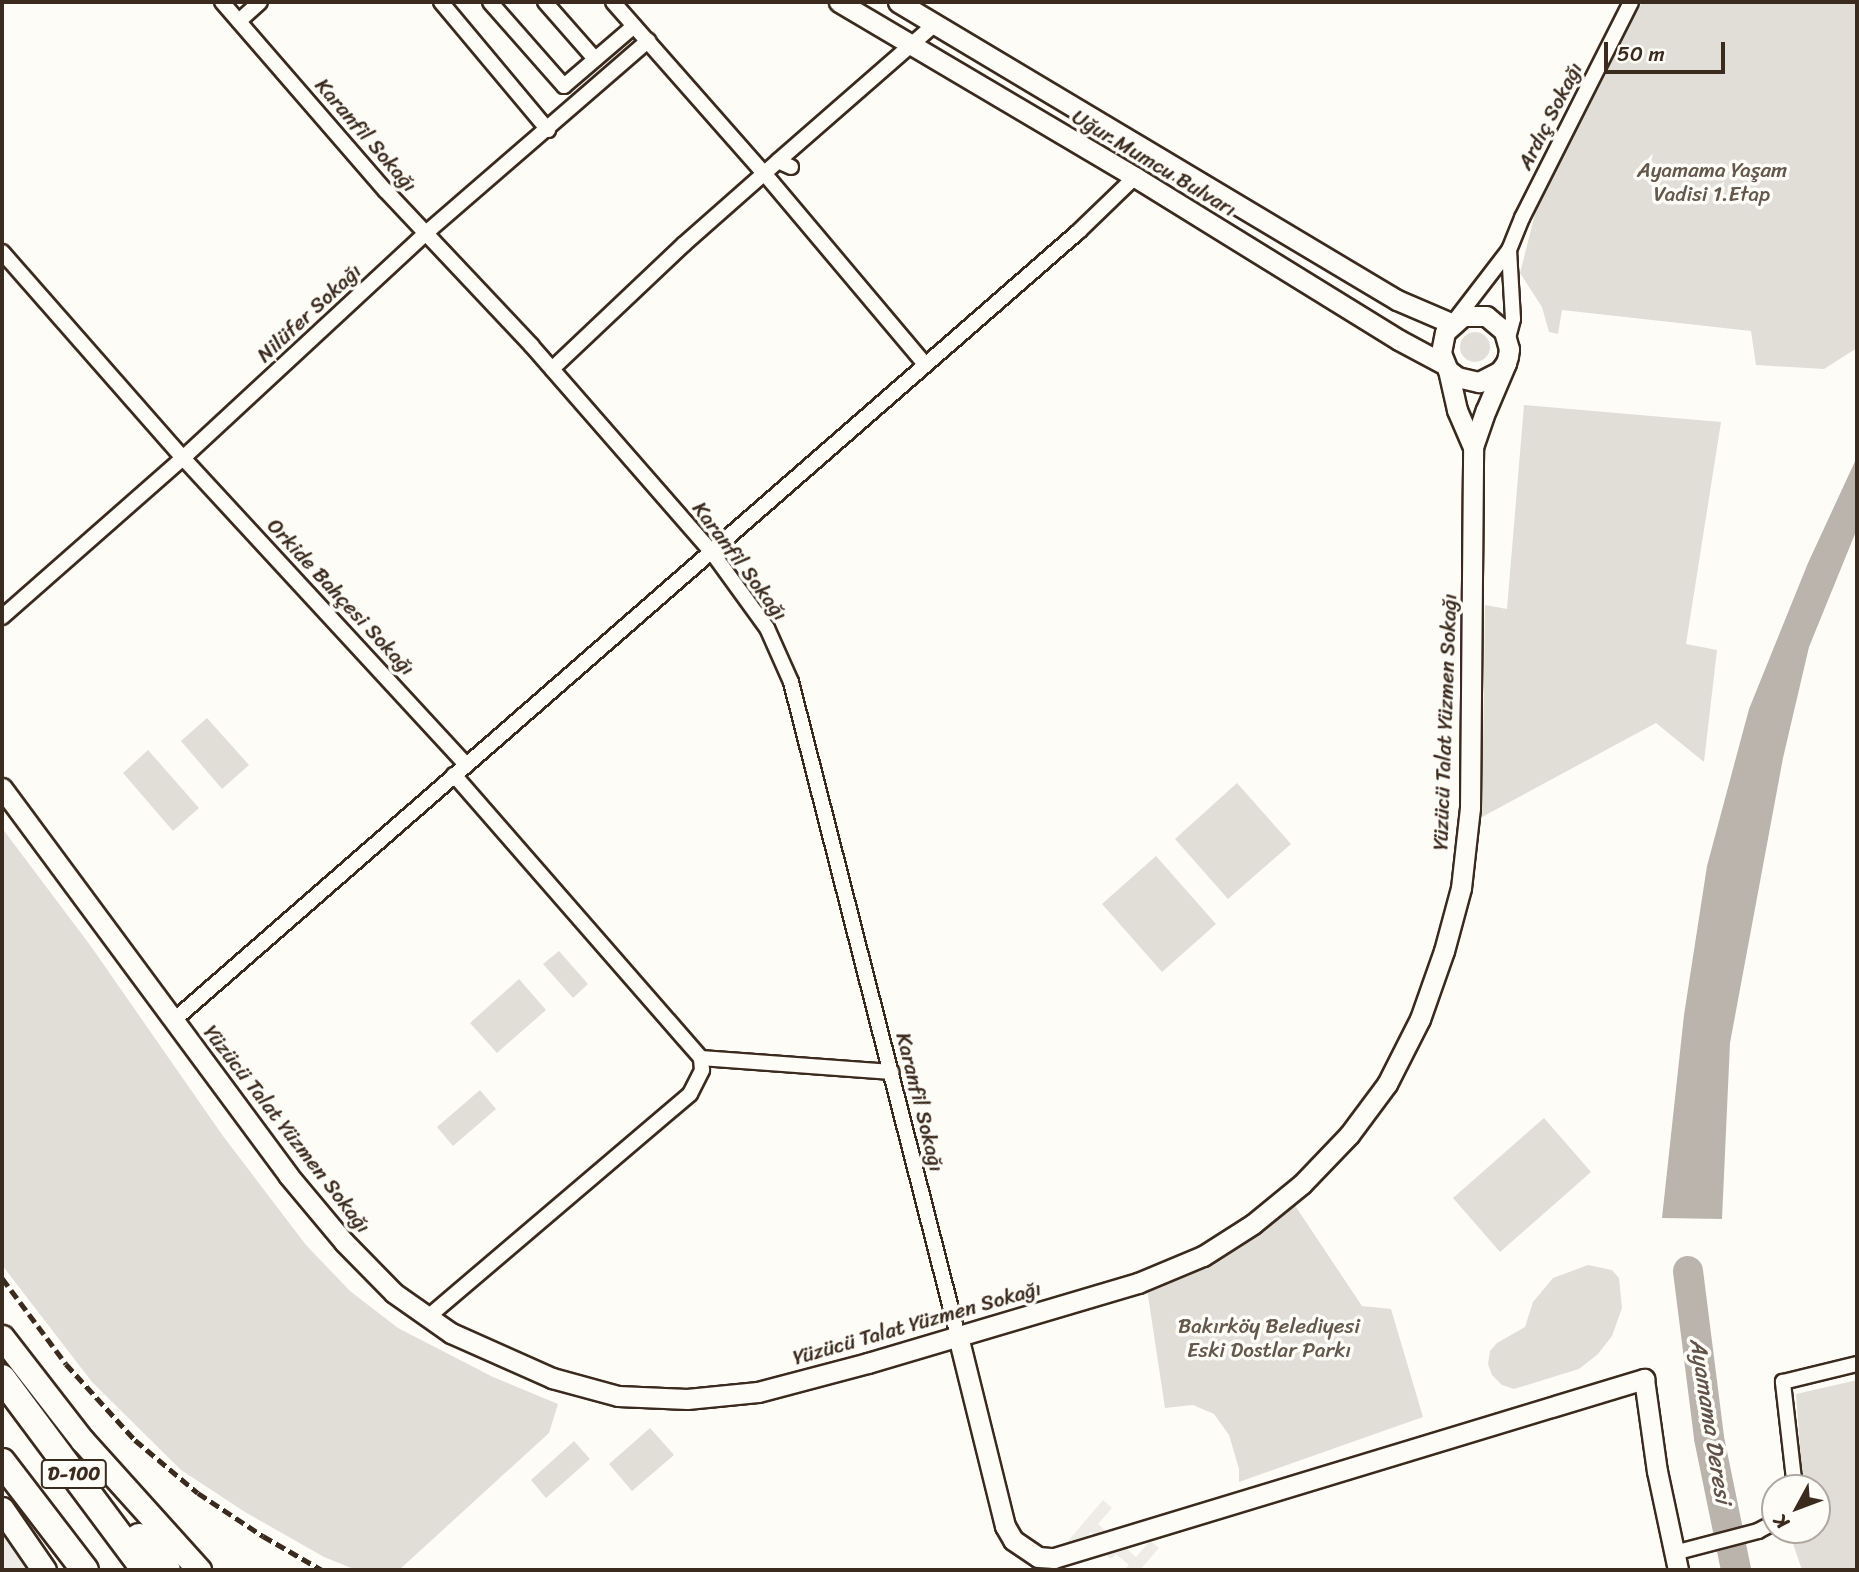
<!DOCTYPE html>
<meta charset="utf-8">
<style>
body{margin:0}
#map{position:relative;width:1859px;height:1572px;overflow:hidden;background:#fdfcf7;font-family:Sriracha,sans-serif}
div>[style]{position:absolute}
.built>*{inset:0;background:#efece7}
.green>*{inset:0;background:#e1ded7}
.round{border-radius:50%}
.water>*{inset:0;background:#bbb4ad}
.river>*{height:30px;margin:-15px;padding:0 15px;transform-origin:15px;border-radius:15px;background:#bbb4ad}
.roads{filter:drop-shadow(2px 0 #3b2a1e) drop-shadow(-2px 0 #3b2a1e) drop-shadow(0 2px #3b2a1e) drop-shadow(0 -2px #3b2a1e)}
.street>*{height:14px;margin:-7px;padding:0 7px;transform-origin:7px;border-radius:7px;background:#fdfcf7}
.secondary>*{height:19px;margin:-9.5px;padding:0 9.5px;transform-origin:9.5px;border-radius:9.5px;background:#fdfcf7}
.primary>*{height:23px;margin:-11.5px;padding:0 11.5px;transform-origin:11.5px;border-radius:11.5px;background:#fdfcf7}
.highway>*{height:26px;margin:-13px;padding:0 13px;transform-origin:13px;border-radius:13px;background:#fdfcf7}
.rail>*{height:5px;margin-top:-2.5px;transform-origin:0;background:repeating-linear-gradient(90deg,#3b2a1e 0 10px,transparent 0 15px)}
span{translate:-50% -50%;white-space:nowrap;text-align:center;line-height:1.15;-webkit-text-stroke:7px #fdfcf7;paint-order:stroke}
.shield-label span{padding:2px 5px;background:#fdfcf7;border:2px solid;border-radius:5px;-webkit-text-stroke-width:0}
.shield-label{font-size:19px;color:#3b2a1e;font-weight:700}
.street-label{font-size:21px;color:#3b2a1e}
.park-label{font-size:21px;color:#64574c}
.water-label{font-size:23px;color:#615349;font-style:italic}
.frame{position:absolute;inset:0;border:4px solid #3b2a1e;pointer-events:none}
.north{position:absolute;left:1761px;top:1474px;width:70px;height:70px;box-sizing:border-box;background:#fdfcf7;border:2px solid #afa8a0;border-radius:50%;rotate:229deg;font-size:19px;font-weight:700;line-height:28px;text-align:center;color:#3b2a1e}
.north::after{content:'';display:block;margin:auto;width:24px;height:32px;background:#3b2a1e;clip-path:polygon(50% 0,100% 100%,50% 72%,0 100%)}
.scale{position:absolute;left:1604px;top:42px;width:121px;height:32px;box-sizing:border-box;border:4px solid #3b2a1e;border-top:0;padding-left:9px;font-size:21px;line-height:24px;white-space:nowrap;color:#3b2a1e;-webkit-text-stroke:5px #fdfcf7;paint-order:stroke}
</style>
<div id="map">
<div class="built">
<div style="clip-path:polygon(1103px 1500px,1112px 1508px,1098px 1524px,1136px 1557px,1150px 1541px,1159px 1548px,1140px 1570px,1124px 1570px,1129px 1565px,1116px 1554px,1111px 1559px,1099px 1549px,1104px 1543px,1091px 1532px,1058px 1570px,1043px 1570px)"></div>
<div style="clip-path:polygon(2px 1525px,35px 1570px,2px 1570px)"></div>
</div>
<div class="green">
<div style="clip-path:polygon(1642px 2px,1857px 2px,1857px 348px,1824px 369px,1756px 365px,1751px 331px,1562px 310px,1558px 334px,1549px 332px,1542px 307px,1520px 273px,1537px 206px)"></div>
<div class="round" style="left:1460px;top:332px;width:30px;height:30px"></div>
<div style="clip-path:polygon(1524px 405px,1721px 422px,1686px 644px,1717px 650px,1704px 762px,1656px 723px,1482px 817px,1485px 605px,1507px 609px)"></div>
<div style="clip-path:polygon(207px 718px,249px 765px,222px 789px,181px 741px)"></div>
<div style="clip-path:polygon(148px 750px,199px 808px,173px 831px,123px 773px)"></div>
<div style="clip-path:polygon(1237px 783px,1291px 844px,1228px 899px,1175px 839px)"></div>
<div style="clip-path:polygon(2px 828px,90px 945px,223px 1136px,306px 1245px,350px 1291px,398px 1328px,493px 1377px,558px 1404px,549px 1433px,399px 1570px,356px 1570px,324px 1557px,245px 1512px,181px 1470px,92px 1382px,2px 1265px)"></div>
<div style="clip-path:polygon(1156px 856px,1216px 924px,1162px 972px,1102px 904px)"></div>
<div style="clip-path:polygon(559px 951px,588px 984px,573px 998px,543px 964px)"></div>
<div style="clip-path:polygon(519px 979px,546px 1010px,497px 1053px,470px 1023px)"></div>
<div style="clip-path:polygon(480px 1090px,496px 1109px,453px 1146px,437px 1127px)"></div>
<div style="clip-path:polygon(1544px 1118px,1591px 1172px,1500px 1252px,1453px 1198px)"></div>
<div style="clip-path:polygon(1294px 1204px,1362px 1306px,1391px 1309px,1423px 1417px,1239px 1482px,1239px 1469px,1229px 1435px,1214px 1414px,1193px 1405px,1165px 1408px,1147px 1289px,1212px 1262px,1262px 1230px)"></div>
<div style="clip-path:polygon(1588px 1265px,1612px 1270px,1619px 1278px,1622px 1308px,1612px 1336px,1598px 1354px,1579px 1369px,1514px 1389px,1502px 1385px,1492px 1375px,1488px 1364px,1490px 1351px,1497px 1343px,1525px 1327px,1533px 1302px,1553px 1278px)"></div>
<div style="clip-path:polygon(1857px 1380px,1857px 1570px,1802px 1570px,1791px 1538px,1797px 1530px,1817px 1530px,1817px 1488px,1803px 1488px,1796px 1394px)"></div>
<div style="clip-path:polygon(650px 1428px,674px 1455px,632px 1491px,609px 1464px)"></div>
<div style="clip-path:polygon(574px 1441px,590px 1459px,546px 1498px,531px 1480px)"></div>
</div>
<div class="water">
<div style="clip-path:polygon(1857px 457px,1857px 529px,1809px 647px,1783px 758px,1730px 1043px,1722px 1219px,1662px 1218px,1684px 1015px,1707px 866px,1749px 709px,1808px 563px)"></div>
</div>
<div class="river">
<div style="left:1688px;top:1271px;width:168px;rotate:82.8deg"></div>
<div style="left:1709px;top:1438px;width:135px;rotate:78.4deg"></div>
</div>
<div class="roads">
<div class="street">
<div style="left:222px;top:2px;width:250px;rotate:49.1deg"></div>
<div style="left:386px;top:191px;width:212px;rotate:46.7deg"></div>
<div style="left:531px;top:345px;width:274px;rotate:48.9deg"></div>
<div style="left:711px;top:551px;width:95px;rotate:54deg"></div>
<div style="left:767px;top:628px;width:59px;rotate:66deg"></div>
<div style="left:791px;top:682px;width:675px;rotate:75.68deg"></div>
<div style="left:441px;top:2px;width:167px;rotate:50.1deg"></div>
<div style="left:490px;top:2px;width:112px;rotate:48.6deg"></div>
<div style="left:564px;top:86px;width:92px;rotate:-40.6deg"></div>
<div style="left:545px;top:2px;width:76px;rotate:48.7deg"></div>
<div style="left:613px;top:2px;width:228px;rotate:48.6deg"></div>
<div style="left:764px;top:173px;width:250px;rotate:49.9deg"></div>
<div style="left:239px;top:21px;width:28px;rotate:-42deg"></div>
<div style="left:791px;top:167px;width:14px;rotate:-155deg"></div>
<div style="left:778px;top:161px;width:208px;rotate:-41.1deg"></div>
<div style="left:1509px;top:250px;width:35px;rotate:-68deg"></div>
<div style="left:1522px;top:218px;width:242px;rotate:-63.2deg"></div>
<div style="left:2px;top:252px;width:274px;rotate:48.7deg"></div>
<div style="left:183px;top:458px;width:418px;rotate:47.3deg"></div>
<div style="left:1456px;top:319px;width:87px;rotate:-52.5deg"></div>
<div style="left:1509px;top:250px;width:69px;rotate:86.7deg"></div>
<div style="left:1513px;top:319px;width:20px;rotate:105deg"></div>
<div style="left:552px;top:369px;width:182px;rotate:-43.4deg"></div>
<div style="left:684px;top:244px;width:125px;rotate:-41.4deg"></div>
<div style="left:2px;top:617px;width:241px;rotate:-41.3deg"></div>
<div style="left:183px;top:458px;width:331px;rotate:-42.8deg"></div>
<div style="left:426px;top:233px;width:294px;rotate:-40.9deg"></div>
<div style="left:174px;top:1020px;width:1201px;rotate:-41.08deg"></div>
<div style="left:1079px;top:231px;width:78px;rotate:-44deg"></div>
<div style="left:701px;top:1058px;width:191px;rotate:4.2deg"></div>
<div style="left:428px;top:1317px;width:344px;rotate:-40.4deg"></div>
<div style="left:690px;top:1094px;width:27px;rotate:-63deg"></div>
<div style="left:702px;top:1070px;width:12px;rotate:-95deg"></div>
<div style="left:701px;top:1058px;width:376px;rotate:-131.1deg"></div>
<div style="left:1795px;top:1488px;width:107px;rotate:-96.5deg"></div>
<div style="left:1783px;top:1382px;width:76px;rotate:-13.7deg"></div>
<div style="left:1674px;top:1553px;width:87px;rotate:-14.7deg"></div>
<div style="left:1758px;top:1531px;width:19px;rotate:-28deg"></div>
</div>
<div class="secondary">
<div style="left:839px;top:2px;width:344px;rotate:30.6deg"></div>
<div style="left:1135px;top:177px;width:310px;rotate:31.7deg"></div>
<div style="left:1399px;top:340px;width:51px;rotate:28.1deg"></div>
<div style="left:898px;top:2px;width:581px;rotate:30.85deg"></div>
<div style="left:1397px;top:300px;width:59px;rotate:23.1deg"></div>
<div style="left:1448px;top:370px;width:41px;rotate:77.3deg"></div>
<div style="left:1457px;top:410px;width:40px;rotate:66.6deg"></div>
<div style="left:2px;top:788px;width:481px;rotate:53.5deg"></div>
<div style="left:288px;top:1175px;width:87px;rotate:50.1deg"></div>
<div style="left:344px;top:1242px;width:71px;rotate:45.6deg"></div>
<div style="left:394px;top:1293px;width:70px;rotate:35.1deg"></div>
<div style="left:451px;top:1333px;width:111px;rotate:24deg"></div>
<div style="left:552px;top:1378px;width:68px;rotate:15.3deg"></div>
<div style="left:618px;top:1396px;width:69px;rotate:2.5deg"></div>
<div style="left:687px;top:1399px;width:71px;rotate:-5.6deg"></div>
<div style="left:758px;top:1392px;width:114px;rotate:-14.8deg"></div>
<div style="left:868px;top:1363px;width:282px;rotate:-16.5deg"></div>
<div style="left:1138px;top:1283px;width:70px;rotate:-22.6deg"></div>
<div style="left:1203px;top:1256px;width:59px;rotate:-32.6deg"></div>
<div style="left:1253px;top:1224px;width:63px;rotate:-39.2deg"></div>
<div style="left:1302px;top:1184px;width:68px;rotate:-46.2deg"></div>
<div style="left:1349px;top:1135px;width:64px;rotate:-53.3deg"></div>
<div style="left:1387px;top:1084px;width:73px;rotate:-63.1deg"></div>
<div style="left:1420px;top:1019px;width:72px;rotate:-70.6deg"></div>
<div style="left:1444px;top:951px;width:65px;rotate:-74.9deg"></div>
<div style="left:1461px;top:888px;width:81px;rotate:-83.6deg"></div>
<div style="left:1470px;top:808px;width:361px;rotate:-89.5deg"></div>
<div style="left:1473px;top:447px;width:39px;rotate:-71deg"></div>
<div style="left:1486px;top:410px;width:51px;rotate:-66.9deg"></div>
<div style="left:1506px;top:363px;width:7px;rotate:-74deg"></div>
<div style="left:1508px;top:356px;width:7px;rotate:-82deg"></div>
<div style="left:1509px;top:349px;width:19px;rotate:-106deg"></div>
<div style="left:1504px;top:331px;width:23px;rotate:-140deg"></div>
<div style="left:1486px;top:316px;width:23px;rotate:180deg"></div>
<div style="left:1463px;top:316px;width:24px;rotate:138deg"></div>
<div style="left:1445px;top:332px;width:21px;rotate:101deg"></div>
<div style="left:1441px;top:353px;width:18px;rotate:68deg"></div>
<div style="left:1448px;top:370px;width:11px;rotate:38deg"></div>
<div style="left:1457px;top:377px;width:23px;rotate:13deg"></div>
<div style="left:1479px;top:382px;width:22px;rotate:-27deg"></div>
<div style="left:1499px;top:372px;width:11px;rotate:-52deg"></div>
<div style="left:958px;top:1336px;width:196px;rotate:76.1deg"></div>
<div style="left:1005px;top:1526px;width:16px;rotate:60deg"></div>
<div style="left:1013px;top:1540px;width:30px;rotate:34deg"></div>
<div style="left:1038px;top:1557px;width:16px;rotate:4deg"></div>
<div style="left:1054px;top:1558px;width:617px;rotate:-16.88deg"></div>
<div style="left:1644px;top:1379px;width:93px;rotate:82deg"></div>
<div style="left:1657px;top:1471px;width:101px;rotate:78deg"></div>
</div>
<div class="primary">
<div style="left:2px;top:1337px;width:130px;rotate:52.2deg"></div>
<div style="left:82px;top:1440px;width:175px;rotate:48deg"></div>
<div style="left:2px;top:1509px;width:74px;rotate:55.5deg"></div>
</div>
<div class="highway">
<div style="left:2px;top:1378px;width:239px;rotate:53.3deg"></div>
<div style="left:2px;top:1462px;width:136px;rotate:52.5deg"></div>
<div style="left:139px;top:1537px;width:43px;rotate:49.7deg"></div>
</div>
</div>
<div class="rail">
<div style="left:2px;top:1278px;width:107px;rotate:53.3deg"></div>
<div style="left:66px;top:1364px;width:103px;rotate:47.8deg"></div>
<div style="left:135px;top:1440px;width:82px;rotate:40.1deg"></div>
<div style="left:198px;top:1493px;width:78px;rotate:33.5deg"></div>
<div style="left:263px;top:1536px;width:68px;rotate:30deg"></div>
</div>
<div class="shield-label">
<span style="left:74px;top:1474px">D-100</span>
</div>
<div class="street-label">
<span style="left:1550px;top:116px;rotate:-63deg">Ardıç Sokağı</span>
<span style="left:366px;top:135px;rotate:49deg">Karanfil Sokağı</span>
<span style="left:1154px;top:163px;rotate:31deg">Uğur Mumcu Bulvarı</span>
<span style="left:309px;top:313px;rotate:-43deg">Nilüfer Sokağı</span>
<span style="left:740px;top:561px;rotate:53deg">Karanfil Sokağı</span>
<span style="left:341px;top:597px;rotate:47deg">Orkide Bahçesi Sokağı</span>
<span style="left:1445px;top:722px;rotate:-88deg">Yüzücü Talat Yüzmen Sokağı</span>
<span style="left:920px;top:1102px;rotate:76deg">Karanfil Sokağı</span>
<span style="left:287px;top:1129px;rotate:52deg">Yüzücü Talat Yüzmen Sokağı</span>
<span style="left:917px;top:1323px;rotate:-16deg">Yüzücü Talat Yüzmen Sokağı</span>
</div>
<div class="park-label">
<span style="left:1712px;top:182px">Ayamama Yaşam<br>Vadisi 1.Etap</span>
<span style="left:1269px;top:1338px">Bakırköy Belediyesi<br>Eski Dostlar Parkı</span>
</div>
<div class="water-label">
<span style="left:1710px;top:1421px;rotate:81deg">Ayamama Deresi</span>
</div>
<div class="frame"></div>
<div class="north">K</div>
<div class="scale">50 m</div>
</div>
